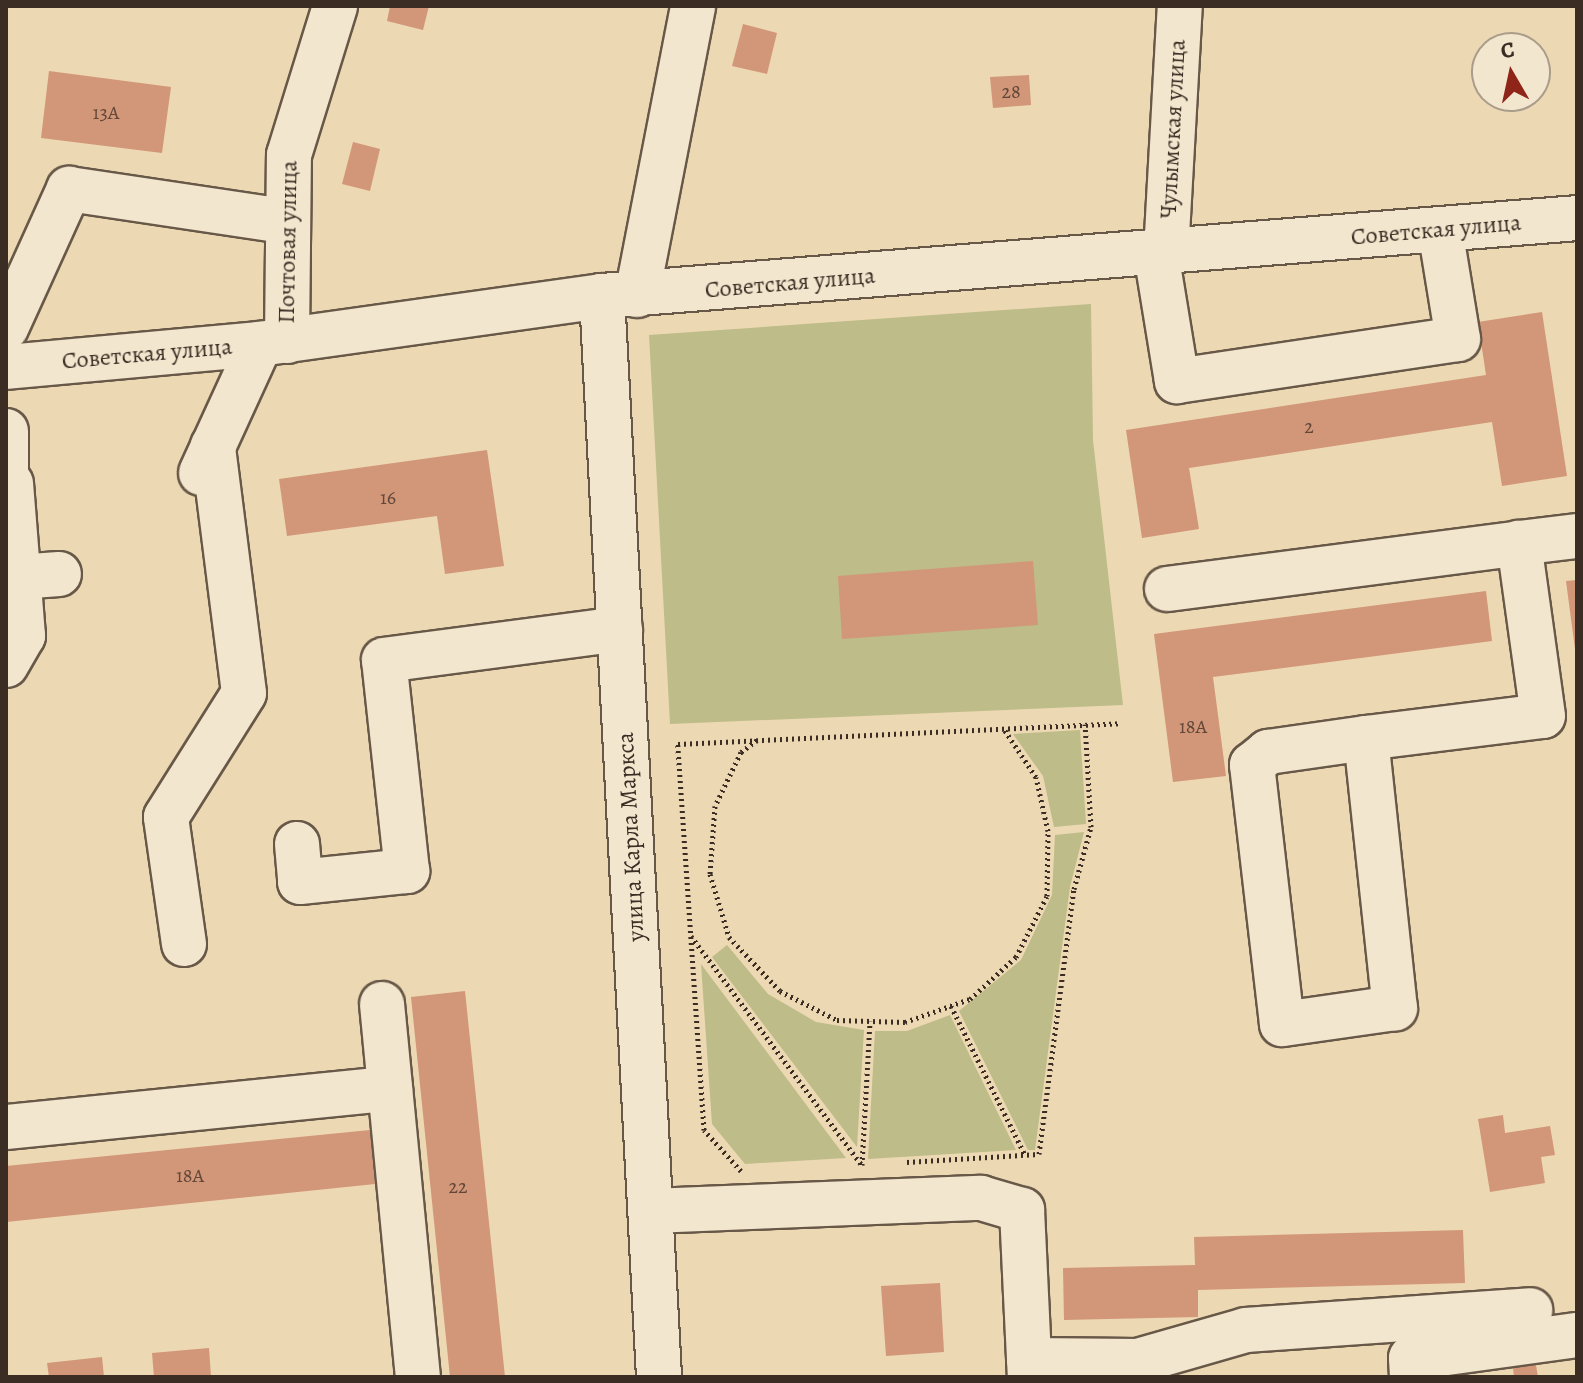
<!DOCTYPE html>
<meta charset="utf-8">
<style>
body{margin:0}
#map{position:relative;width:1583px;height:1383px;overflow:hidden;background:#ecd8b3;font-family:Alegreya,serif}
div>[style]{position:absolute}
.green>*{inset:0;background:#bebc88}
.building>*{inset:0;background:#d29678}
.path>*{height:5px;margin-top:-2.5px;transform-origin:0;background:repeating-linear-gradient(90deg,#3c2d24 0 2px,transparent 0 6px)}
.roads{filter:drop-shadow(2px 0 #685848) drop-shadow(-2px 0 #685848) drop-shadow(0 2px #685848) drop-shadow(0 -2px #685848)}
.minor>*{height:44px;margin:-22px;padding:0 22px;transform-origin:22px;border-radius:22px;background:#f3e6ce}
span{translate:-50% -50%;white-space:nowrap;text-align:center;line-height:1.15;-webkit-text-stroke:8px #f3e6ce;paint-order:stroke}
.number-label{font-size:20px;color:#624739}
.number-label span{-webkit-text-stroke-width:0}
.street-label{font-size:24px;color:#3c2d24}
.frame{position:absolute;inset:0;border:8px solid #3c2d24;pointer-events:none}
.north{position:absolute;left:1471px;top:32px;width:80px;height:80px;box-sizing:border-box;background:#f3e6ce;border:2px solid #aa9c8a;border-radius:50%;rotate:351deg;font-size:22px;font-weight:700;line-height:32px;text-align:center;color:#3c2d24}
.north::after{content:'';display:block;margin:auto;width:28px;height:36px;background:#8f2418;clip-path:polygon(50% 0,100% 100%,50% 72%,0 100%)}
</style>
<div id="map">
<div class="green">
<div style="clip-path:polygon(1091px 304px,1093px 440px,1123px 705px,670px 724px,649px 335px)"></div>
<div style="clip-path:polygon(1080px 730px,1086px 824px,1054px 827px,1043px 776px,1013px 734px)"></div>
<div style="clip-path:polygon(1084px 832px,1070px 887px,1035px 1150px,1028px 1150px,959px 1011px,1021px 960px,1052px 895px,1055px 835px)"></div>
<div style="clip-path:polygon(727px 945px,768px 994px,816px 1022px,864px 1030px,857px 1147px,712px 957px)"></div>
<div style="clip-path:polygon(701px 964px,846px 1158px,745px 1164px,712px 1124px)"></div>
<div style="clip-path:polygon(950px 1015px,1016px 1150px,868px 1159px,875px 1031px,907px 1031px)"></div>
</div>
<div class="building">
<div style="clip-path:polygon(390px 6px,429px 6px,423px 30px,387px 21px)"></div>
<div style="clip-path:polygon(743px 24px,777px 33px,767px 74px,732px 66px)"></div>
<div style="clip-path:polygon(49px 71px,171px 87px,162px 153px,41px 138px)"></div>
<div style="clip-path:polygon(1029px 75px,1031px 105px,993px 108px,990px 77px)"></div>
<div style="clip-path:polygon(353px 142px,380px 149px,370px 191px,342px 184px)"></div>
<div style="clip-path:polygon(1542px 312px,1567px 476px,1502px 486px,1492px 422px,1189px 468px,1199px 529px,1142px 538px,1126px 430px,1486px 375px,1478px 322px)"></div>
<div style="clip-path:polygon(487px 450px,504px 566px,445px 574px,437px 516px,287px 536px,279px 479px)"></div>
<div style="clip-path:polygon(1033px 561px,1038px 625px,842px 639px,838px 576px)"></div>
<div style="clip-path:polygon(1577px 580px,1577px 649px,1575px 649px,1566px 581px)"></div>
<div style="clip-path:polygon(1486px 591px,1492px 641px,1213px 677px,1226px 776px,1173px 782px,1154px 634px)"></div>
<div style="clip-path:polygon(465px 991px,505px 1377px,450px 1377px,411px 997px)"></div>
<div style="clip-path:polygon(1503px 1115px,1505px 1133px,1550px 1126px,1555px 1155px,1541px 1157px,1545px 1183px,1490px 1192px,1478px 1119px)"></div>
<div style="clip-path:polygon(370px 1130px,375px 1184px,6px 1222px,6px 1166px)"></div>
<div style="clip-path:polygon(1463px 1230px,1465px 1283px,1198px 1290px,1198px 1317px,1064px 1320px,1063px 1268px,1195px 1265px,1194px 1237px)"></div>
<div style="clip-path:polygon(940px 1283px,944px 1352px,886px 1356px,881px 1286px)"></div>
<div style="clip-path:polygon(209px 1348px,211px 1377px,154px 1377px,152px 1353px)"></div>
<div style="clip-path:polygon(102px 1357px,104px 1377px,49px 1377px,47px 1363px)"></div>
<div style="clip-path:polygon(1536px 1365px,1538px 1377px,1514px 1377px,1513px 1368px)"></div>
</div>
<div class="path">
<div style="left:757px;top:740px;width:20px;rotate:143deg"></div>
<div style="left:741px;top:752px;width:60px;rotate:115.7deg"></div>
<div style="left:715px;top:806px;width:68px;rotate:94.2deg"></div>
<div style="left:710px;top:874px;width:66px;rotate:73.2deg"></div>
<div style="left:729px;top:937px;width:74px;rotate:46.6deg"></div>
<div style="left:780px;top:991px;width:64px;rotate:27deg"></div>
<div style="left:837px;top:1020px;width:68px;rotate:1.7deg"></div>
<div style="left:905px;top:1022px;width:69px;rotate:-19.5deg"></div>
<div style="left:970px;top:999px;width:62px;rotate:-42.4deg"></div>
<div style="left:1016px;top:957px;width:68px;rotate:-63.1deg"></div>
<div style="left:1047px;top:896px;width:65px;rotate:-89.1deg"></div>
<div style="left:1048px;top:831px;width:55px;rotate:-102.5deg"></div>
<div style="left:1036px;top:777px;width:58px;rotate:-123.7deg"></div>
<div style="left:691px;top:936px;width:286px;rotate:53.3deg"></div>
<div style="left:862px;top:1165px;width:144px;rotate:-86.8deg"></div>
<div style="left:951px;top:1006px;width:166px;rotate:63.6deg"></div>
<div style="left:907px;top:1162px;width:132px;rotate:-3.5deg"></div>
<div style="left:1039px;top:1154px;width:267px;rotate:-82.5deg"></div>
<div style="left:1074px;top:889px;width:64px;rotate:-74.7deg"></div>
<div style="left:1091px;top:827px;width:103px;rotate:-93.3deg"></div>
<div style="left:741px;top:1171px;width:55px;rotate:-132.1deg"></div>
<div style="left:704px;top:1130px;width:387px;rotate:-93.9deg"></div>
<div style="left:678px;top:744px;width:443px;rotate:-2.7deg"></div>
</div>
<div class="roads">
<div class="minor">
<div style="left:1156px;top:253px;width:130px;rotate:80.7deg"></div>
<div style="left:1177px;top:381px;width:284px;rotate:-8.5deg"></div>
<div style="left:1458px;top:339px;width:111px;rotate:-99.3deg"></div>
<div style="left:1166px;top:253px;width:247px;rotate:-86.8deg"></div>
<div style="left:637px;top:295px;width:294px;rotate:-79deg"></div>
<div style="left:602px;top:296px;width:1083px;rotate:86.98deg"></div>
<div style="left:6px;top:328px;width:153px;rotate:-65.6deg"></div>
<div style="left:69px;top:189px;width:217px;rotate:8.5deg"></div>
<div style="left:287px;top:341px;width:186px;rotate:-89.4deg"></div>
<div style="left:289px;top:155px;width:156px;rotate:-72.8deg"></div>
<div style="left:6px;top:367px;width:255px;rotate:-5.2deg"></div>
<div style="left:260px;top:344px;width:345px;rotate:-8deg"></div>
<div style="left:602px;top:296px;width:978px;rotate:-4.57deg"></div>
<div style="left:6px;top:431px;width:53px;rotate:90deg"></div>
<div style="left:201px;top:473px;width:142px;rotate:-65.4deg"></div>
<div style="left:18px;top:577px;width:41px;rotate:-4.2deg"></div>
<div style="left:1167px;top:589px;width:355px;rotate:-7.4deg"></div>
<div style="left:6px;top:665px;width:34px;rotate:-60deg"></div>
<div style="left:23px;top:636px;width:153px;rotate:-94.5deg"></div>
<div style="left:1366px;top:738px;width:272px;rotate:83.9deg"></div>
<div style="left:1395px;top:1008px;width:114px;rotate:171.9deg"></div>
<div style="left:1282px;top:1024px;width:261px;rotate:-96.6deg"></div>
<div style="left:1252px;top:765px;width:21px;rotate:-39deg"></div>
<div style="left:1268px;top:752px;width:99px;rotate:-8.1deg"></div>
<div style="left:1366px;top:738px;width:178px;rotate:-7.1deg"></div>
<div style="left:1543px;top:716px;width:175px;rotate:-97.9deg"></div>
<div style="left:1519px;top:543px;width:58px;rotate:-6.9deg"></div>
<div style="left:297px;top:844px;width:38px;rotate:85deg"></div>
<div style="left:300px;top:882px;width:108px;rotate:-5.9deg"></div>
<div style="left:407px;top:871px;width:212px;rotate:-96.2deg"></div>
<div style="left:384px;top:660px;width:238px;rotate:-7.5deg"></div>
<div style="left:184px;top:944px;width:128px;rotate:-98.1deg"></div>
<div style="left:166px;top:817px;width:146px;rotate:-57.8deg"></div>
<div style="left:244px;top:693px;width:249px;rotate:-97.2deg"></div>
<div style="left:382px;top:1004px;width:375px;rotate:84.5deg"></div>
<div style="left:6px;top:1127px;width:386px;rotate:-5.7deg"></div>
<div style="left:651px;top:1211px;width:330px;rotate:-2.3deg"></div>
<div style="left:981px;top:1198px;width:43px;rotate:16.3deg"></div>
<div style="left:1022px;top:1210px;width:167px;rotate:87.3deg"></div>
<div style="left:1029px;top:1360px;width:109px;rotate:0.5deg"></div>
<div style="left:1138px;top:1361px;width:112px;rotate:-16deg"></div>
<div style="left:1246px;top:1330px;width:285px;rotate:-4deg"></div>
<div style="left:1412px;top:1377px;width:19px;rotate:-93deg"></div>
<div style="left:1411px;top:1358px;width:168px;rotate:-7.9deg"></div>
</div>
</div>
<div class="number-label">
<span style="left:1011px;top:91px">28</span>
<span style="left:106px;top:112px">13А</span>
<span style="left:1309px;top:426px">2</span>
<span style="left:388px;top:497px">16</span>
<span style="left:1193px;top:726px">18А</span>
<span style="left:190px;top:1175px">18А</span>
<span style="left:458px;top:1186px">22</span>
</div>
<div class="street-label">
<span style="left:1173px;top:129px;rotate:-87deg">Чулымская улица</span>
<span style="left:1436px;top:230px;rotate:-5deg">Советская улица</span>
<span style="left:288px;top:242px;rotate:-89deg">Почтовая улица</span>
<span style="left:790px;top:283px;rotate:-5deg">Советская улица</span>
<span style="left:147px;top:354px;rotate:-5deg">Советская улица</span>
<span style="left:631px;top:837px;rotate:-93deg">улица Карла Маркса</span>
</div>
<div class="frame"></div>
<div class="north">С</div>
</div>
